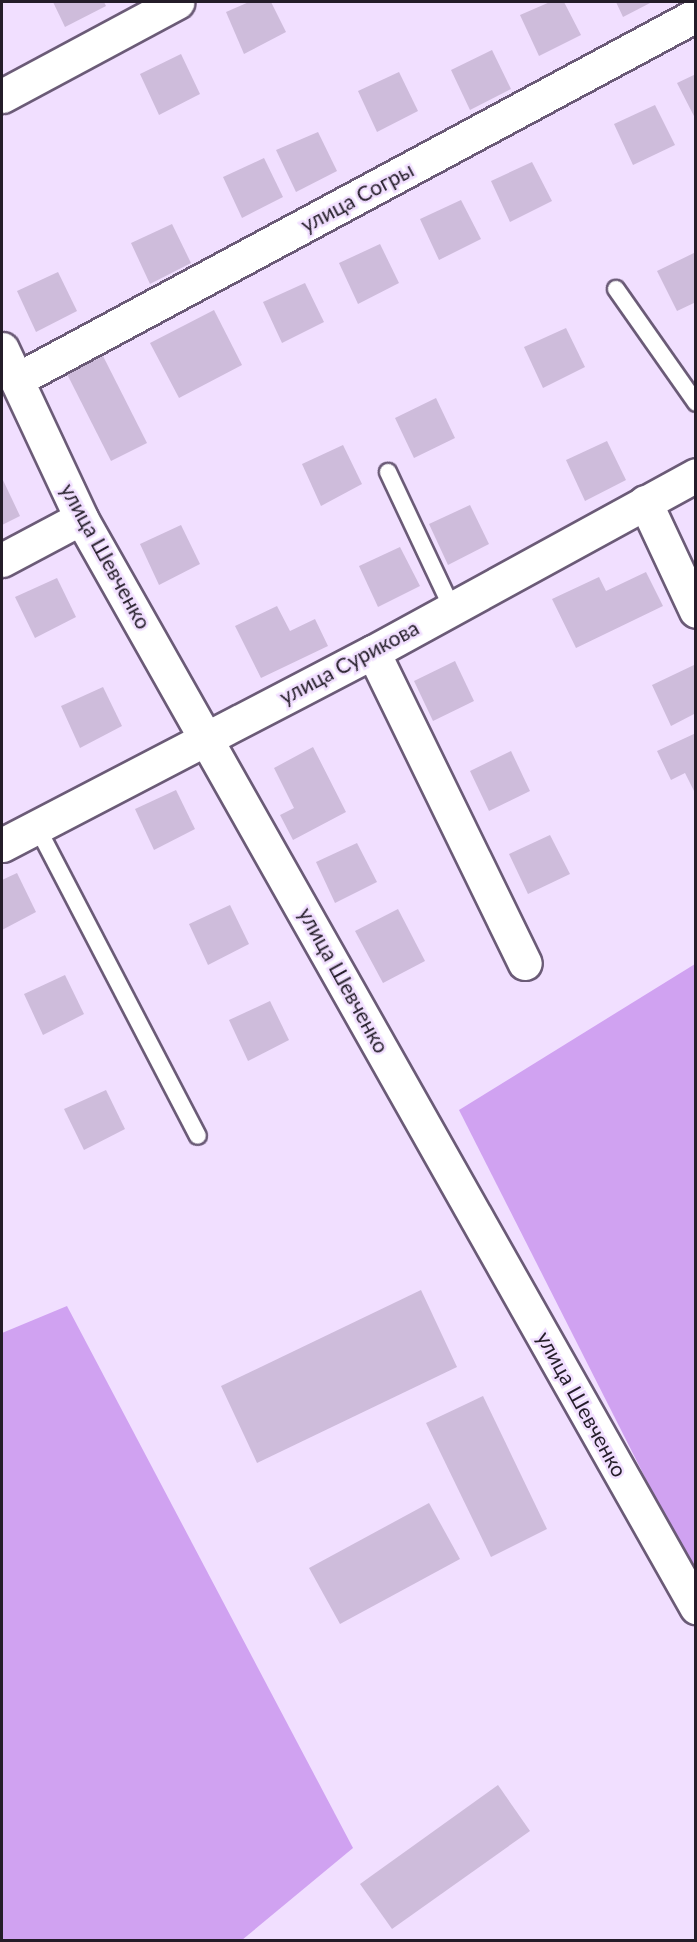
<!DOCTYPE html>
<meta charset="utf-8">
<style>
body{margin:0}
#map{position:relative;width:697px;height:1942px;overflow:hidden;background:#f1dfff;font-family:Lato,sans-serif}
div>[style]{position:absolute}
.forest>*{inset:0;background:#d0a2f1}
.building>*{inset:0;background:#cebcdb}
.roads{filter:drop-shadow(2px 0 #6b5b77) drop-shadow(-2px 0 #6b5b77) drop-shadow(0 2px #6b5b77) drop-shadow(0 -2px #6b5b77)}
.service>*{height:16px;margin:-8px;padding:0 8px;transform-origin:8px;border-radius:8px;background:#fff}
.minor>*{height:33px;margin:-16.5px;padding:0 16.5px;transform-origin:16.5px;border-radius:16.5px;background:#fff}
span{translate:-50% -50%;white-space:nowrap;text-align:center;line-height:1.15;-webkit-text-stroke:5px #f1dfff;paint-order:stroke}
.street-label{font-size:21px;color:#241d29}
.frame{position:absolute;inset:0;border:3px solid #241d29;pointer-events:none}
</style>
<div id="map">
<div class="forest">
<div style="clip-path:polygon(695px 964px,695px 1576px,459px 1110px)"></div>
<div style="clip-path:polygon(67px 1306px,353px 1848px,242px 1940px,2px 1940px,2px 1333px)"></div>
</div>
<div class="building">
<div style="clip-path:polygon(53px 2px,104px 2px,106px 6px,65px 27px)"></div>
<div style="clip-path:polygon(249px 2px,271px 2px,286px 32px,244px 54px,226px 12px)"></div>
<div style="clip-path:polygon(550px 2px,564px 2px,581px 35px,539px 56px,520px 15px)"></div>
<div style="clip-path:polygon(616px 2px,652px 2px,623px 17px)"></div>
<div style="clip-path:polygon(492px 50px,511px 89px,470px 110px,451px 70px)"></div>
<div style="clip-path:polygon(181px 54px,200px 94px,159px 115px,140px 74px)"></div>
<div style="clip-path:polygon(399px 72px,418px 111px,377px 132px,358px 91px)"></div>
<div style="clip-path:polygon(696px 74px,696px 120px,677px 83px)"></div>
<div style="clip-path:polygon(655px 105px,675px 145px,633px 165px,614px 124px)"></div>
<div style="clip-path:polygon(318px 132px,337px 171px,296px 192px,276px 150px)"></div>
<div style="clip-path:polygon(264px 158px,283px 197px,242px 218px,223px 177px)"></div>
<div style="clip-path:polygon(532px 162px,552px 201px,510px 222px,491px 181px)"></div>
<div style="clip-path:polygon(461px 200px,481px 239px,439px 260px,420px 219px)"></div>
<div style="clip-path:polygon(172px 224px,191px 263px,150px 284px,131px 243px)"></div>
<div style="clip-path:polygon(380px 244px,399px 283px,358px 304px,339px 263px)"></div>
<div style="clip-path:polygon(696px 252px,696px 302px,677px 311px,657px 271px)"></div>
<div style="clip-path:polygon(58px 272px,77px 311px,36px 332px,17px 291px)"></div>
<div style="clip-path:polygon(305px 283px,324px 322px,282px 343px,263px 302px)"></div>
<div style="clip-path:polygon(214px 310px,242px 365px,179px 398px,150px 343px)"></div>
<div style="clip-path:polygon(566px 328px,585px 367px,543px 388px,524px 347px)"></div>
<div style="clip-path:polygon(103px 356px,147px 443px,111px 461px,67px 374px)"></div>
<div style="clip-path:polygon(436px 398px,455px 438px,414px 458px,395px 418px)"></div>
<div style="clip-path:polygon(607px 441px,626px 480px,585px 501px,566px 460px)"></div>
<div style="clip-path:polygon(343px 445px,362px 484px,321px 506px,302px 464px)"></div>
<div style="clip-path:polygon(2px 478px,20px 516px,2px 525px)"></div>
<div style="clip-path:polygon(470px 505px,489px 544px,448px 565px,429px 524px)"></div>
<div style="clip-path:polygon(181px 525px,200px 564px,159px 585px,140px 544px)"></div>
<div style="clip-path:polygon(400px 547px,420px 586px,378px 607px,359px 566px)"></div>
<div style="clip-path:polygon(646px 572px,663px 606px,576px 648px,552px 599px,599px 577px,606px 591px)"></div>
<div style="clip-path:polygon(57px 578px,76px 617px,35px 638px,15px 597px)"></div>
<div style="clip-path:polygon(277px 606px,290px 631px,315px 619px,328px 646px,261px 678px,235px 626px)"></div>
<div style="clip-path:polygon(455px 661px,474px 701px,433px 721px,414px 681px)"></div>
<div style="clip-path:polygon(694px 665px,696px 713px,671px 726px,652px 685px)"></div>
<div style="clip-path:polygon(103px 687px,122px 726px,80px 748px,61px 706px)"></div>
<div style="clip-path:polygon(696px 733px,696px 795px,685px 773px,671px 780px,657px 751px)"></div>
<div style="clip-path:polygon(313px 747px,346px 812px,293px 840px,280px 815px,294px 808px,274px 768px)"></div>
<div style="clip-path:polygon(511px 751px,530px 791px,489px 811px,470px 771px)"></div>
<div style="clip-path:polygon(176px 790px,195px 829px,154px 850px,135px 809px)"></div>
<div style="clip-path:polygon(550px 835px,570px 874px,528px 894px,509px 854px)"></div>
<div style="clip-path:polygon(357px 843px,377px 882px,335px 903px,316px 862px)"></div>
<div style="clip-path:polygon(17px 873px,36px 912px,2px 930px,2px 880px)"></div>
<div style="clip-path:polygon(230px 905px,249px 944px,208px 965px,189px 924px)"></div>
<div style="clip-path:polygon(398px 909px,425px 961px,383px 983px,355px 931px)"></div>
<div style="clip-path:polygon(65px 975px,84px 1014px,43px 1035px,24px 994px)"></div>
<div style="clip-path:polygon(270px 1001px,289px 1040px,248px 1061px,229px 1020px)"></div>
<div style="clip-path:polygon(106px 1090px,125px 1129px,84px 1150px,64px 1109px)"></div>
<div style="clip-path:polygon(421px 1290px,457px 1367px,257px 1463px,221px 1386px)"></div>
<div style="clip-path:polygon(483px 1396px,547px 1529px,491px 1557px,426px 1423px)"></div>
<div style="clip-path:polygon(429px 1503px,460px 1559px,340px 1624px,309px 1568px)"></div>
<div style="clip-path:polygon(498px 1785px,530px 1831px,392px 1929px,360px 1884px)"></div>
</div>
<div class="roads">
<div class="service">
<div style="left:616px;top:289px;width:139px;rotate:54.9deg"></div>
<div style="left:388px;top:472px;width:148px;rotate:64.8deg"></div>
<div style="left:37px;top:827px;width:348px;rotate:62.5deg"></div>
</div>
<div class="minor">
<div style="left:2px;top:96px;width:199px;rotate:-28.2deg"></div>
<div style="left:2px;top:349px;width:187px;rotate:64.9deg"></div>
<div style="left:81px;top:518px;width:1251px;rotate:60.54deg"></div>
<div style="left:18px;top:379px;width:770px;rotate:-28.23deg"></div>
<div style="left:645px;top:502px;width:120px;rotate:64.9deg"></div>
<div style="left:2px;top:560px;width:89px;rotate:-28deg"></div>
<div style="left:373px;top:652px;width:346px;rotate:64deg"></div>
<div style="left:2px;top:845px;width:418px;rotate:-27.5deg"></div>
<div style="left:373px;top:652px;width:368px;rotate:-28.7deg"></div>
</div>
</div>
<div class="street-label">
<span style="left:357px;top:197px;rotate:-28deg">улица Согры</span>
<span style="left:106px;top:556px;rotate:61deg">улица Шевченко</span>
<span style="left:349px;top:662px;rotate:-28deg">улица Сурикова</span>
<span style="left:344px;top:980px;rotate:61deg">улица Шевченко</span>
<span style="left:582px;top:1404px;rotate:61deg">улица Шевченко</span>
</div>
<div class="frame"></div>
</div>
